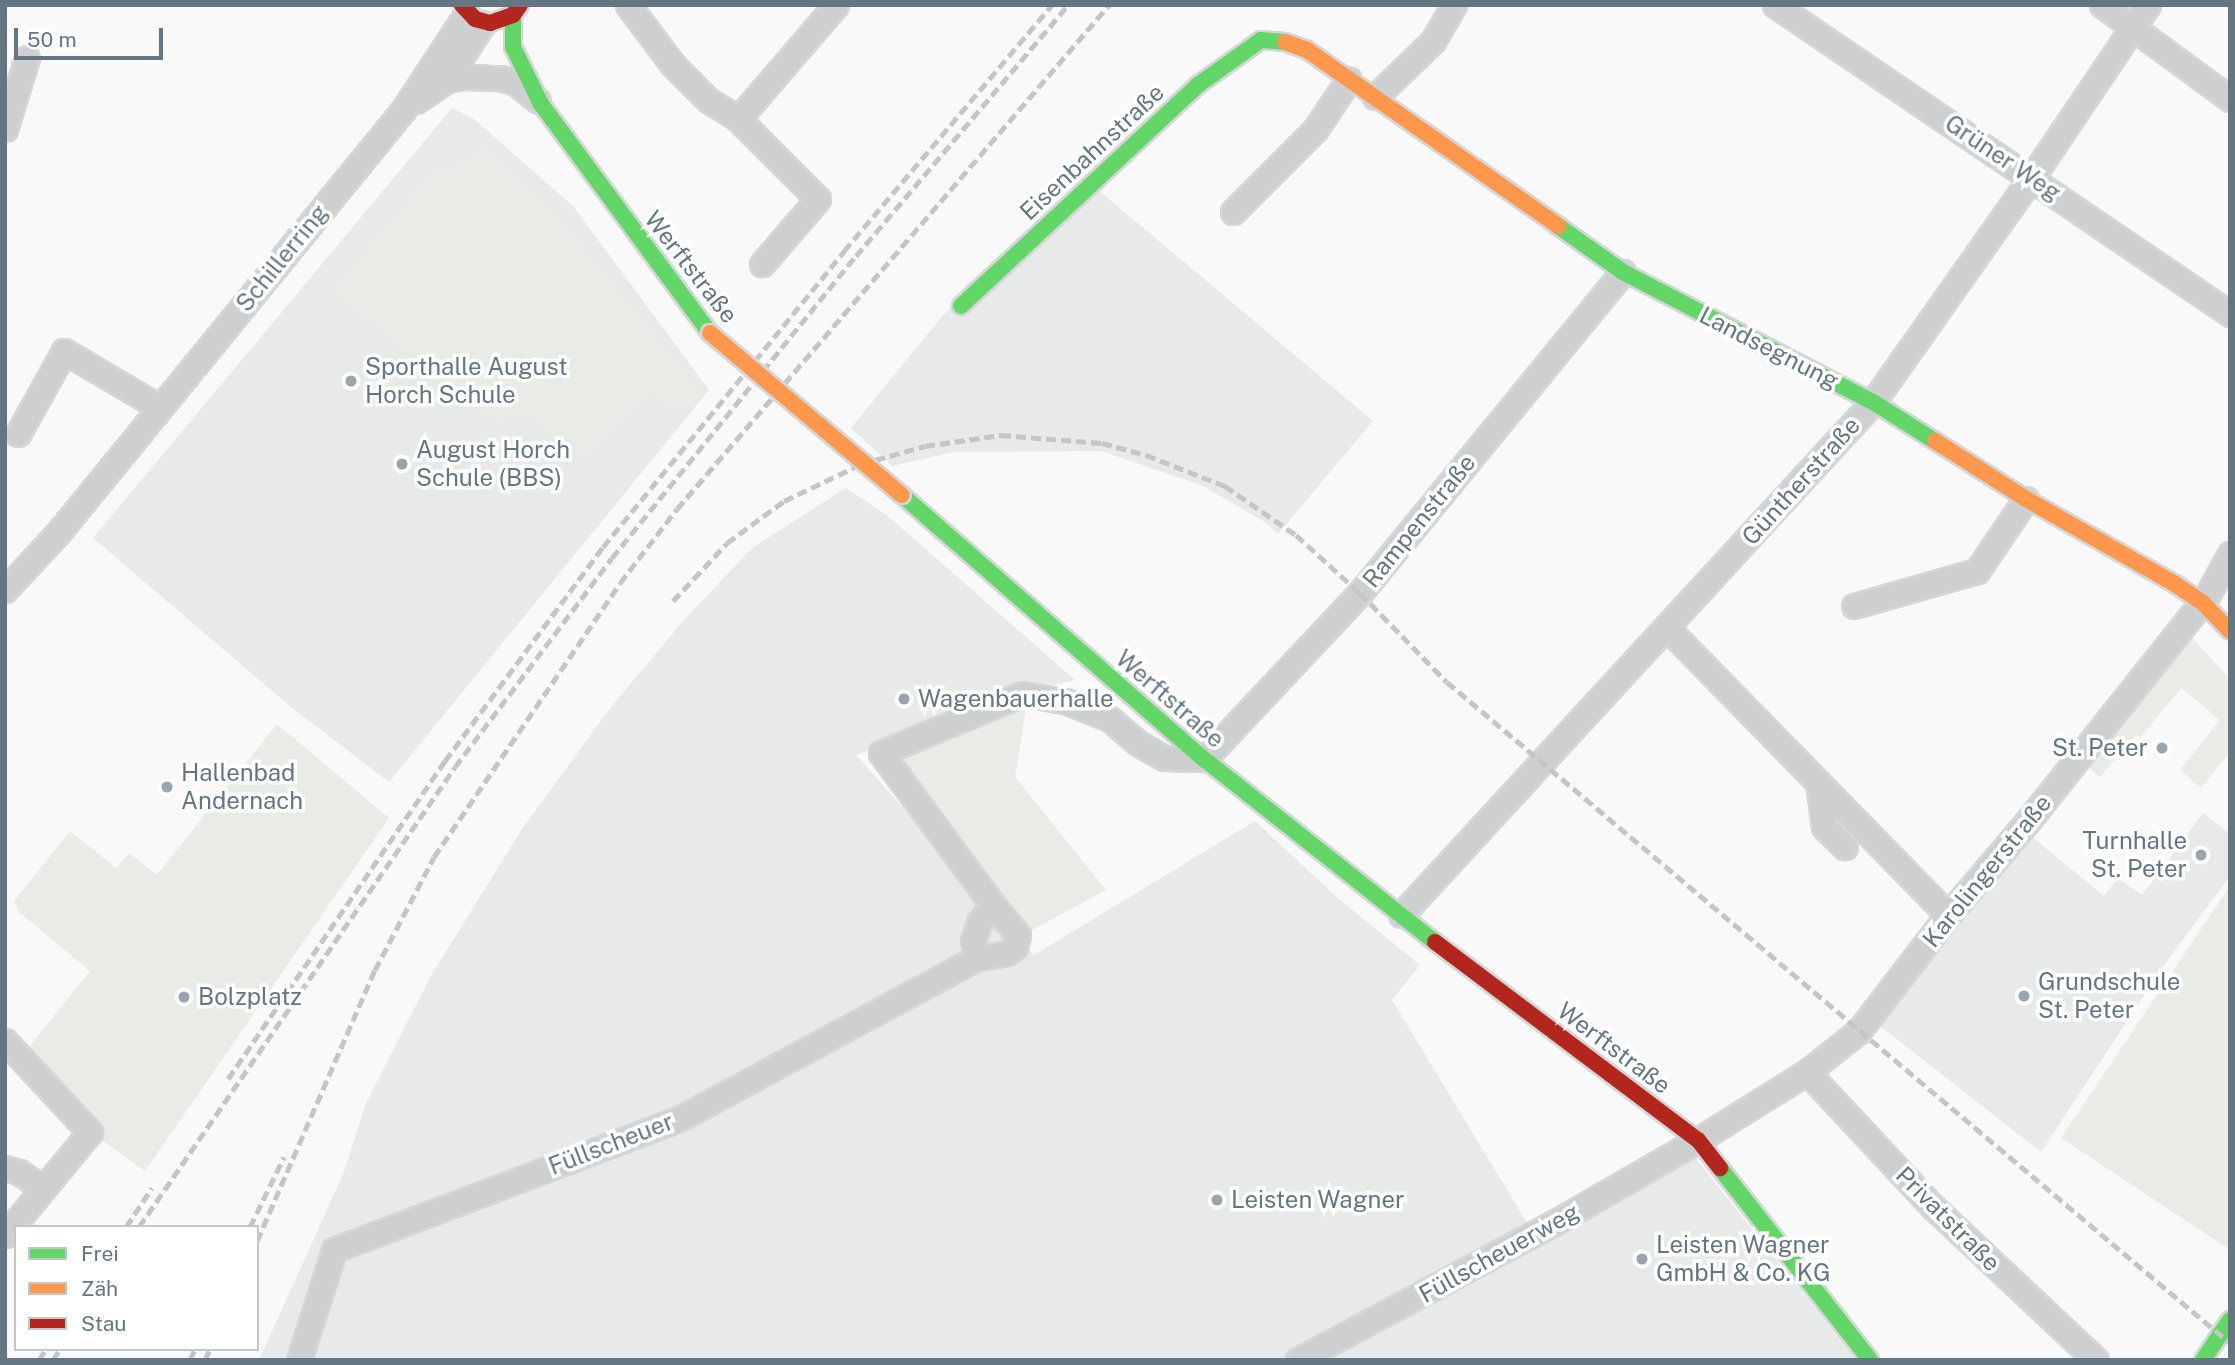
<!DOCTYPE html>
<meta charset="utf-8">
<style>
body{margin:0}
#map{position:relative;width:2235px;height:1365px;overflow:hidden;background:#f9f9f9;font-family:"Public Sans",sans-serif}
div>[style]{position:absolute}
.built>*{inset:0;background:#e8e9e9}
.green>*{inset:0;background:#e8ebe6}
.roads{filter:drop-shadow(2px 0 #d5d6d7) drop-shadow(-2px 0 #d5d6d7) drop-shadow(0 2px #d5d6d7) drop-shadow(0 -2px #d5d6d7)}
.street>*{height:23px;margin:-11.5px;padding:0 11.5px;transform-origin:11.5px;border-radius:11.5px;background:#cecfd0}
.fast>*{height:16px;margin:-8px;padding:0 8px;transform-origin:8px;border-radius:8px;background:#63d668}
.slow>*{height:16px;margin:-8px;padding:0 8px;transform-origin:8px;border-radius:8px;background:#ff974d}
.jam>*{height:16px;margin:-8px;padding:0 8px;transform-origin:8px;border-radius:8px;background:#b3261e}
.rail>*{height:5px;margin-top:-2.5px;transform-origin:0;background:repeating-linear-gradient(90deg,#c3c5c6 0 10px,transparent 0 15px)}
.bridges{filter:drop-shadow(2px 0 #d5d6d7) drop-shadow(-2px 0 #d5d6d7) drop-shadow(0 2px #d5d6d7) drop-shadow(0 -2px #d5d6d7)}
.slow-bridge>*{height:16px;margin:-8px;padding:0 8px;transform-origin:8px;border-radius:8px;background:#ff974d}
.dots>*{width:19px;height:19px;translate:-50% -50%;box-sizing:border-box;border:4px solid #fff;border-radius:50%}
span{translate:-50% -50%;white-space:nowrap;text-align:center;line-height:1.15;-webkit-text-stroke:7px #fff;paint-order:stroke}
.street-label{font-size:24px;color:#657683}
.poi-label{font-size:24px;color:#657683}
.left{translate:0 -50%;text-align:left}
.right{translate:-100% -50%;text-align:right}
.frame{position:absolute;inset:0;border:7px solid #657683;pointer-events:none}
.legend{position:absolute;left:14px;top:1225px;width:245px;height:126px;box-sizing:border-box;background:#fff;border:2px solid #c1c8cd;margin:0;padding:9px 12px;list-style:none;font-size:21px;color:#657683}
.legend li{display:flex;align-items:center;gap:14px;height:35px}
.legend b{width:35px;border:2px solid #c1c8cd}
.scale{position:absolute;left:14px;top:28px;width:149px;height:32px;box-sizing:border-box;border:4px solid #657683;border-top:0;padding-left:9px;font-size:21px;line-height:24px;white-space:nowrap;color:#657683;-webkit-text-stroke:5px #fff;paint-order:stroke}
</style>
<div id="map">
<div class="built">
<div style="clip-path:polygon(452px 108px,474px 119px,573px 206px,709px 390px,389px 782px,291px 707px,93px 538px)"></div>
<div style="clip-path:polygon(1090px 183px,1373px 421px,1278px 534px,1265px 522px,1201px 485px,1101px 451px,954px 452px,892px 466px,851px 428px,943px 315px)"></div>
<div style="clip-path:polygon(846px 488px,888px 516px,1075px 680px,1054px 685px,1039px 683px,856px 755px,1034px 955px,1255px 821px,1340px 900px,1420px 965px,1392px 1000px,1532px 1231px,1683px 1142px,1856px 1360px,259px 1360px,344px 1172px,366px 1103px,432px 974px,522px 829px,611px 707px,683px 621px,752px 548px)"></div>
<div style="clip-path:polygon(2203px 813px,2230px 834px,2230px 876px,2164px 965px,2041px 1152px,1880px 1026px,2030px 835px,2104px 896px,2118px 878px,2142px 895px)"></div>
</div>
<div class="green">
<div style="clip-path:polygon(482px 146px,556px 216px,701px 393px,682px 413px,650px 391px,583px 458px,535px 416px,494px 420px,333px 292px,438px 164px,450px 172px)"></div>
<div style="clip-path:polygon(2186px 631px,2230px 679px,2230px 752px,2201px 788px,2180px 770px,2220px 720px,2181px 688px,2140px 738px,2136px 735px,2100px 777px,2081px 760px)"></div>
<div style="clip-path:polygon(1027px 702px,1015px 777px,1106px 890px,1028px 932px,892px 755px)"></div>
<div style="clip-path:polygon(277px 724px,389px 818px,145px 1171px,90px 1132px,21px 1057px,90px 971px,19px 912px,14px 901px,70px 831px,116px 868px,129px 853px,157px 875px)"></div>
<div style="clip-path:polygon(2230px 886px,2230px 1250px,2061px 1138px)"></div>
</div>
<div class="roads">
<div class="street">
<div style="left:628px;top:5px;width:75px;rotate:53.1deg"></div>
<div style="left:673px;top:65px;width:49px;rotate:45deg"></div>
<div style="left:708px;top:100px;width:36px;rotate:32deg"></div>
<div style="left:738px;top:119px;width:113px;rotate:45deg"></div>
<div style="left:818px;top:199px;width:86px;rotate:130.7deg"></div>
<div style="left:1775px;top:5px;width:550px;rotate:34.18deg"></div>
<div style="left:2102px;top:5px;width:159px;rotate:36.3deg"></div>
<div style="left:447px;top:80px;width:17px;rotate:-10deg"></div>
<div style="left:464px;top:77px;width:37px;rotate:2deg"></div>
<div style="left:501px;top:78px;width:16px;rotate:18deg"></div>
<div style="left:516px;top:83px;width:28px;rotate:39deg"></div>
<div style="left:1375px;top:97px;width:81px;rotate:-44deg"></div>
<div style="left:1433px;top:41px;width:42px;rotate:-59.7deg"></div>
<div style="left:416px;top:101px;width:37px;rotate:-34deg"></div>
<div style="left:447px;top:80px;width:67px;rotate:-57.7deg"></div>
<div style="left:738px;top:119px;width:150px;rotate:-49.3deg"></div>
<div style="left:5px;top:129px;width:74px;rotate:-72.8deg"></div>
<div style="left:1233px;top:212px;width:116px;rotate:-45deg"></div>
<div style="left:1315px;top:130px;width:61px;rotate:-56.3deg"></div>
<div style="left:18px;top:434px;width:95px;rotate:-61deg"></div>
<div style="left:64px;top:351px;width:110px;rotate:30.5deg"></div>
<div style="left:5px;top:590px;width:78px;rotate:-47.1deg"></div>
<div style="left:58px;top:533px;width:547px;rotate:-50.78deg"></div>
<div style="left:404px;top:109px;width:115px;rotate:-56.7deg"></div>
<div style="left:1854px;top:606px;width:128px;rotate:-15.9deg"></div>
<div style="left:1977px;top:571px;width:87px;rotate:-55.8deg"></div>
<div style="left:1667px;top:628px;width:402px;rotate:45.6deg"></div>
<div style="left:1818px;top:782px;width:45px;rotate:82.4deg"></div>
<div style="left:1824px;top:827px;width:29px;rotate:44deg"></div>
<div style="left:993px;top:905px;width:189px;rotate:-126.4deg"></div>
<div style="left:881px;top:753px;width:153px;rotate:-22.7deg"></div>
<div style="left:1022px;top:694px;width:44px;rotate:9.2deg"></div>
<div style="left:1065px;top:701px;width:48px;rotate:21.8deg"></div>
<div style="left:1110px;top:719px;width:37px;rotate:41deg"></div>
<div style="left:1138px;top:743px;width:30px;rotate:30deg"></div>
<div style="left:1164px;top:758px;width:40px;rotate:1.4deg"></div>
<div style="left:1204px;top:759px;width:228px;rotate:-46.8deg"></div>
<div style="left:1360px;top:593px;width:415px;rotate:-50.7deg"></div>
<div style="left:1401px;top:915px;width:697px;rotate:-47.38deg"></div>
<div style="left:1873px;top:402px;width:276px;rotate:-54.8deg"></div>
<div style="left:2032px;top:177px;width:207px;rotate:-56deg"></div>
<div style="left:5px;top:1041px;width:125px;rotate:47deg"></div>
<div style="left:90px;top:1132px;width:134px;rotate:129.5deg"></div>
<div style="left:1807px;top:1072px;width:183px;rotate:47deg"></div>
<div style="left:1932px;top:1206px;width:225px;rotate:43.2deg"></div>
<div style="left:5px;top:1168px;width:15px;rotate:16deg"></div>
<div style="left:19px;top:1172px;width:29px;rotate:35deg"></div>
<div style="left:299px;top:1360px;width:115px;rotate:-72.3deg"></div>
<div style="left:334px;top:1250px;width:367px;rotate:-20.8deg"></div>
<div style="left:677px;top:1120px;width:341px;rotate:-28.4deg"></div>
<div style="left:977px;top:958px;width:30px;rotate:-9deg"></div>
<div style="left:1007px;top:953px;width:10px;rotate:-37deg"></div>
<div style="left:1015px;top:947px;width:12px;rotate:-76deg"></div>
<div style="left:1018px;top:935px;width:39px;rotate:-130deg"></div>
<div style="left:993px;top:905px;width:23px;rotate:128deg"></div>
<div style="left:979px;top:923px;width:18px;rotate:109deg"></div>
<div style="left:973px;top:940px;width:18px;rotate:77deg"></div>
<div style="left:1298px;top:1360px;width:290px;rotate:-28.2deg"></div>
<div style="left:1554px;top:1223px;width:166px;rotate:-30deg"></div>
<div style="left:1698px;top:1140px;width:128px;rotate:-32deg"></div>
<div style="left:1807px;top:1072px;width:66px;rotate:-38.3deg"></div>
<div style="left:1859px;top:1031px;width:146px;rotate:-52.5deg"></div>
<div style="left:1948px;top:915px;width:123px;rotate:-49.6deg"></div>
<div style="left:2028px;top:821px;width:288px;rotate:-51.5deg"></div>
<div style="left:2207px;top:596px;width:48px;rotate:-61.3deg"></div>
</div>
<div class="fast">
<div style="left:513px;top:15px;width:32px;rotate:90deg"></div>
<div style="left:513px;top:47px;width:64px;rotate:63.8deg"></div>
<div style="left:541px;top:104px;width:285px;rotate:53.6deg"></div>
<div style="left:1558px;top:226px;width:80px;rotate:35.3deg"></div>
<div style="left:1623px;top:272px;width:282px;rotate:27.5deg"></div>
<div style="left:1873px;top:402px;width:73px;rotate:32.2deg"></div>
<div style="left:961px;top:306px;width:324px;rotate:-43deg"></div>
<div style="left:1198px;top:85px;width:77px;rotate:-35.5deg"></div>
<div style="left:1261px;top:40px;width:24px;rotate:5deg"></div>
<div style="left:902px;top:495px;width:401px;rotate:41.2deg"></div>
<div style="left:1204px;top:759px;width:295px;rotate:38.4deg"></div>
<div style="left:1720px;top:1168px;width:244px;rotate:52deg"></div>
<div style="left:2203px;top:1360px;width:48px;rotate:-56deg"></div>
</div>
<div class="slow">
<div style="left:1285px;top:42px;width:23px;rotate:20deg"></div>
<div style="left:1307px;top:50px;width:307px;rotate:35deg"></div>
<div style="left:1935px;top:441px;width:108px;rotate:32.5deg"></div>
<div style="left:2026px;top:499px;width:172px;rotate:29.7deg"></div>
<div style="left:2175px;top:584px;width:32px;rotate:34deg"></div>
<div style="left:2202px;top:602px;width:40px;rotate:46deg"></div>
</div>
<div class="jam">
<div style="left:462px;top:5px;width:19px;rotate:47deg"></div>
<div style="left:475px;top:19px;width:16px;rotate:15deg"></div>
<div style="left:490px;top:23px;width:24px;rotate:-19deg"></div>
<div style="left:513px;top:15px;width:12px;rotate:-55deg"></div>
<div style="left:1435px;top:942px;width:329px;rotate:37deg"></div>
<div style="left:1698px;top:1140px;width:36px;rotate:52deg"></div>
</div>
</div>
<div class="rail">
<div style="left:673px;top:601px;width:79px;rotate:-47deg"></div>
<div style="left:727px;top:543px;width:71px;rotate:-36.4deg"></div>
<div style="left:784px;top:501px;width:85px;rotate:-25.7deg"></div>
<div style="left:861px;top:464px;width:66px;rotate:-15.7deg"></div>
<div style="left:925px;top:446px;width:77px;rotate:-8.2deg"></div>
<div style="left:1001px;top:435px;width:101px;rotate:4.5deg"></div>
<div style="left:1102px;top:443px;width:46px;rotate:15.3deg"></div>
<div style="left:1146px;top:455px;width:85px;rotate:21.4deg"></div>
<div style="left:1225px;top:486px;width:86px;rotate:34.6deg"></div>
<div style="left:1296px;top:535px;width:86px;rotate:42.2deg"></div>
<div style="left:1360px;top:593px;width:124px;rotate:45.7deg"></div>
<div style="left:1447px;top:682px;width:1025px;rotate:40.17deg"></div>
<div style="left:228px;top:1079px;width:385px;rotate:-55.7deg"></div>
<div style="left:445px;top:761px;width:266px;rotate:-53.6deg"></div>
<div style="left:603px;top:547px;width:382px;rotate:-50.8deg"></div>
<div style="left:844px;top:251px;width:322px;rotate:-49.8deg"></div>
<div style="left:126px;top:1227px;width:47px;rotate:-56.3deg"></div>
<div style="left:139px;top:1227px;width:558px;rotate:-55.51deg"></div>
<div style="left:455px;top:767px;width:261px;rotate:-53.1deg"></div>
<div style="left:612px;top:558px;width:388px;rotate:-51.1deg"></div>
<div style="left:856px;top:256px;width:329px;rotate:-49.8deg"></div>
<div style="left:250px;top:1227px;width:78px;rotate:-64.1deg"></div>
<div style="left:257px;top:1241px;width:296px;rotate:-66.5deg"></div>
<div style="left:375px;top:970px;width:127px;rotate:-62.4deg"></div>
<div style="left:434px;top:857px;width:331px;rotate:-55.8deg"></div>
<div style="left:620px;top:583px;width:93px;rotate:-52.4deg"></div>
<div style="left:677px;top:509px;width:664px;rotate:-49.4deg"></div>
<div style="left:39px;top:1360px;width:13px;rotate:-58deg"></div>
<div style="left:53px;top:1360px;width:13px;rotate:-58deg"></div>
<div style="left:190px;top:1360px;width:12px;rotate:-66deg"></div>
<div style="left:205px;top:1360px;width:12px;rotate:-66deg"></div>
</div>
<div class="bridges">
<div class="slow-bridge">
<div style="left:710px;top:333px;width:251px;rotate:40.2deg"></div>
</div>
</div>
<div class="dots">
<div style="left:351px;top:381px;background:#99a4ac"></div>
<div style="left:402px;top:464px;background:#99a4ac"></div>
<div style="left:904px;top:699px;background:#99a4ac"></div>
<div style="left:2162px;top:748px;background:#99a4ac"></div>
<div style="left:167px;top:787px;background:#99a4ac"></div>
<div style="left:2201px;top:855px;background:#99a4ac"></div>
<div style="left:2024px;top:996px;background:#99a4ac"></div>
<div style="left:184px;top:997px;background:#99a4ac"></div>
<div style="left:1217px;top:1200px;background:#99a4ac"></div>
<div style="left:1642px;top:1259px;background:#99a4ac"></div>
</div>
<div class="street-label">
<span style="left:1092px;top:152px;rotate:-43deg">Eisenbahnstraße</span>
<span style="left:2003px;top:158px;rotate:34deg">Grüner Weg</span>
<span style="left:282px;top:258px;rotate:-51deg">Schillerring</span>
<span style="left:691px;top:267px;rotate:52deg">Werftstraße</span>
<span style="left:1769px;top:348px;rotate:27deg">Landsegnung</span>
<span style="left:1801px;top:481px;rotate:-48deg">Güntherstraße</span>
<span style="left:1419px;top:521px;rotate:-51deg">Rampenstraße</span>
<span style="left:1170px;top:699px;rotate:41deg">Werftstraße</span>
<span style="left:1987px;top:871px;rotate:-51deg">Karolingerstraße</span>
<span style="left:1614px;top:1048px;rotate:37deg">Werftstraße</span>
<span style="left:611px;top:1144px;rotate:-21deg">Füllscheuer</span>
<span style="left:1948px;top:1219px;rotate:45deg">Privatstraße</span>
<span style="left:1499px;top:1253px;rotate:-29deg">Füllscheuerweg</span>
</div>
<div class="poi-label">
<span class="left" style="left:365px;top:381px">Sporthalle August<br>Horch Schule</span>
<span class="left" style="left:416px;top:464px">August Horch<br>Schule (BBS)</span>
<span class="left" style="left:918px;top:699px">Wagenbauerhalle</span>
<span class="right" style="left:2148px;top:748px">St. Peter</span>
<span class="left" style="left:181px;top:787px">Hallenbad<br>Andernach</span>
<span class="right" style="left:2187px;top:855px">Turnhalle<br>St. Peter</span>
<span class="left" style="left:2038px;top:996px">Grundschule<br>St. Peter</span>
<span class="left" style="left:198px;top:997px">Bolzplatz</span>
<span class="left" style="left:1231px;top:1200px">Leisten Wagner</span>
<span class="left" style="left:1656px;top:1259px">Leisten Wagner<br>GmbH &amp; Co. KG</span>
</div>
<div class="frame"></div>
<ul class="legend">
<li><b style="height:9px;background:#63d668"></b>Frei</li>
<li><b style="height:9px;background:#ff974d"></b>Zäh</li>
<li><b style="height:9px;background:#b3261e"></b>Stau</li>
</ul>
<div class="scale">50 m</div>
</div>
